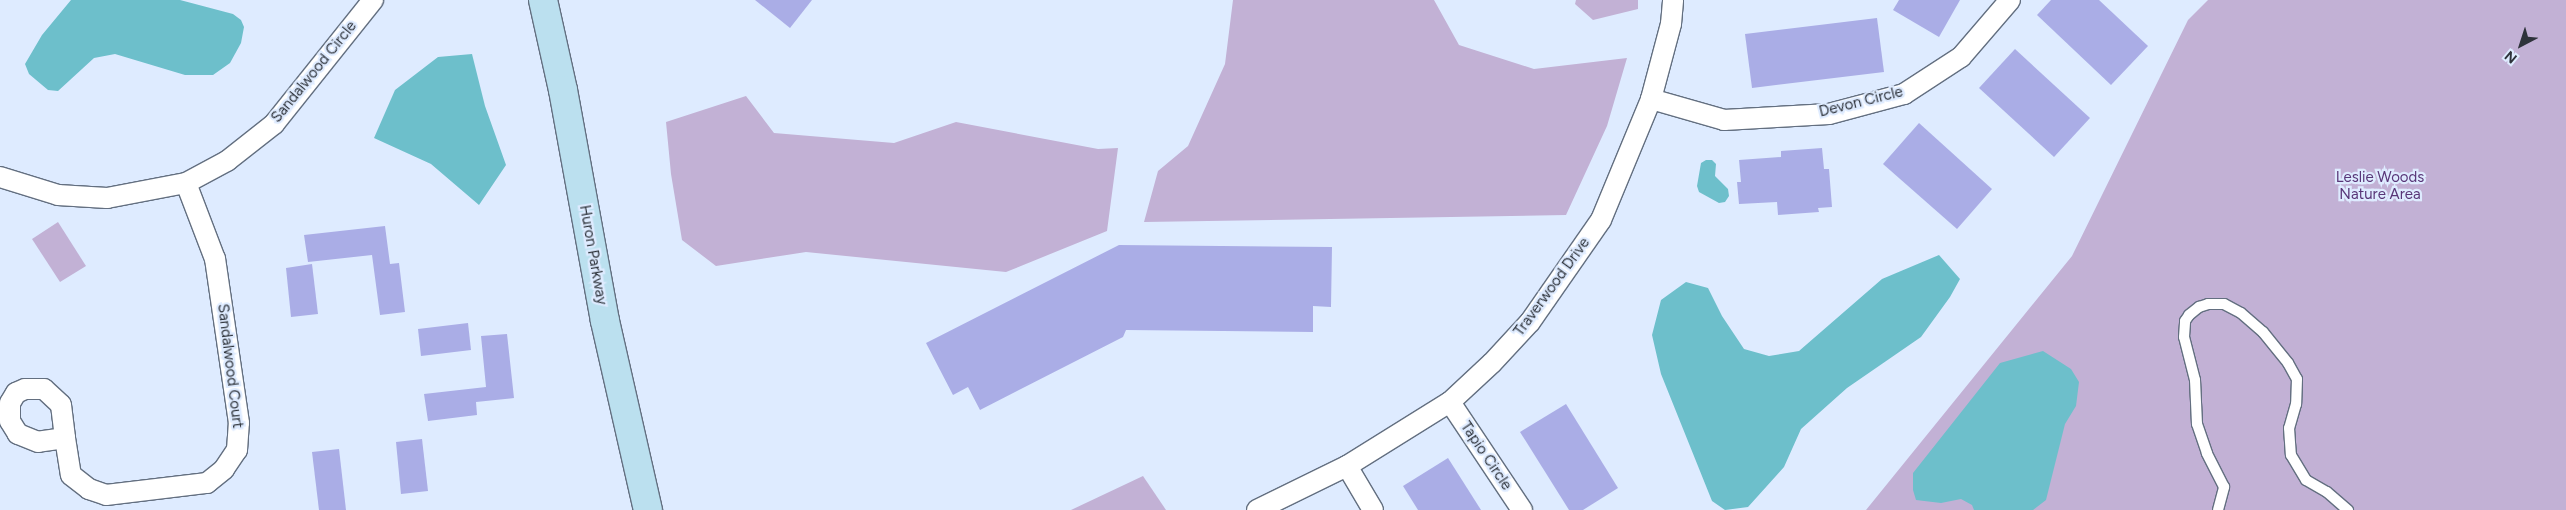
<!DOCTYPE html>
<style>
body{margin:0}
#map{position:relative;width:2566px;height:510px;overflow:hidden;background:#deebff;font-family:Figtree,sans-serif}
div>[style]{position:absolute}
.green>*{inset:0;background:#c2b1d5}
.water>*{inset:0;background:#6dbfcb}
.building>*{inset:0;background:#aaade6}
.roads{filter:drop-shadow(1px 0 #636f80) drop-shadow(-1px 0 #636f80) drop-shadow(0 1px #636f80) drop-shadow(0 -1px #636f80)}
.lane>*{height:10px;margin:-5px;padding:0 5px;transform-origin:5px;border-radius:5px;background:#fff}
.street>*{height:20px;margin:-10px;padding:0 10px;transform-origin:10px;border-radius:10px;background:#fff}
.secondary>*{height:28px;margin:-14px;padding:0 14px;transform-origin:14px;border-radius:14px;background:#bbe0ef}
span{translate:-50% -50%;white-space:nowrap;text-align:center;line-height:1.15;-webkit-text-stroke:4.5px #deebff;paint-order:stroke}
.street-label{font-size:15px;color:#2e333b}
.park-label{font-size:15px;color:#593678}
.north{position:absolute;left:2496px;top:20px;width:50px;height:50px;-webkit-text-stroke:4px #deebff;paint-order:stroke;rotate:220deg;font-size:14px;font-weight:700;line-height:20px;text-align:center;color:#2e333b}
.north::after{content:'';display:block;margin:auto;width:18px;height:22px;background:#2e333b;clip-path:polygon(50% 0,100% 100%,50% 72%,0 100%)}
</style>
<div id="map">
<div class="green">
<div style="clip-path:polygon(1233px 0,1434px 0,1459px 45px,1534px 69px,1627px 58px,1607px 126px,1566px 215px,1144px 222px,1158px 171px,1188px 146px,1225px 64px)"></div>
<div style="clip-path:polygon(1576px 0,1638px 0,1638px 9px,1593px 20px,1575px 4px)"></div>
<div style="clip-path:polygon(2208px 0,2566px 0,2566px 510px,1866px 510px,2072px 256px,2188px 20px)"></div>
<div style="clip-path:polygon(746px 96px,774px 133px,894px 143px,956px 122px,1098px 149px,1118px 148px,1107px 231px,1006px 272px,806px 252px,716px 266px,682px 240px,671px 174px,666px 122px)"></div>
<div style="clip-path:polygon(58px 222px,86px 266px,60px 282px,32px 239px)"></div>
<div style="clip-path:polygon(1143px 476px,1166px 510px,1071px 510px)"></div>
</div>
<div class="water">
<div style="clip-path:polygon(71px 0,180px 0,233px 14px,241px 20px,244px 27px,241px 43px,230px 63px,213px 75px,185px 75px,115px 54px,94px 58px,58px 91px,48px 90px,29px 74px,25px 64px,42px 35px)"></div>
<div style="clip-path:polygon(472px 54px,485px 106px,506px 165px,479px 205px,431px 164px,374px 138px,395px 90px,438px 57px)"></div>
<div style="clip-path:polygon(1706px 160px,1712px 160px,1716px 164px,1715px 176px,1728px 189px,1729px 196px,1725px 202px,1719px 203px,1699px 192px,1697px 186px,1701px 163px)"></div>
<div style="clip-path:polygon(1939px 255px,1960px 279px,1950px 297px,1921px 337px,1847px 388px,1801px 429px,1784px 467px,1748px 507px,1725px 510px,1712px 501px,1661px 374px,1652px 335px,1661px 300px,1686px 282px,1708px 288px,1722px 316px,1744px 349px,1769px 356px,1799px 351px,1882px 279px)"></div>
<div style="clip-path:polygon(2043px 351px,2071px 369px,2079px 382px,2076px 406px,2065px 424px,2046px 500px,2033px 510px,1974px 510px,1972px 505px,1961px 499px,1941px 503px,1916px 500px,1913px 490px,1913px 473px,2000px 363px)"></div>
</div>
<div class="building">
<div style="clip-path:polygon(755px 0,812px 0,790px 28px)"></div>
<div style="clip-path:polygon(1899px 0,1960px 0,1939px 37px,1893px 10px)"></div>
<div style="clip-path:polygon(2051px 0,2099px 0,2148px 46px,2111px 85px,2037px 15px)"></div>
<div style="clip-path:polygon(1877px 18px,1884px 72px,1752px 88px,1745px 34px)"></div>
<div style="clip-path:polygon(2015px 49px,2090px 118px,2054px 157px,1979px 88px)"></div>
<div style="clip-path:polygon(1919px 123px,1992px 189px,1957px 229px,1883px 164px)"></div>
<div style="clip-path:polygon(1822px 148px,1824px 169px,1829px 169px,1832px 207px,1818px 208px,1819px 212px,1778px 215px,1777px 202px,1739px 204px,1737px 182px,1741px 182px,1739px 160px,1781px 157px,1781px 151px)"></div>
<div style="clip-path:polygon(385px 226px,390px 264px,399px 263px,405px 312px,380px 315px,372px 255px,308px 262px,304px 235px)"></div>
<div style="clip-path:polygon(1119px 245px,1332px 247px,1331px 307px,1313px 306px,1313px 332px,1126px 330px,1123px 337px,980px 410px,968px 387px,953px 395px,926px 343px)"></div>
<div style="clip-path:polygon(312px 264px,318px 314px,291px 317px,286px 268px)"></div>
<div style="clip-path:polygon(468px 323px,471px 350px,421px 356px,418px 329px)"></div>
<div style="clip-path:polygon(507px 334px,514px 398px,476px 402px,477px 415px,428px 421px,424px 394px,486px 387px,481px 336px)"></div>
<div style="clip-path:polygon(1566px 404px,1618px 488px,1583px 510px,1569px 510px,1520px 432px)"></div>
<div style="clip-path:polygon(422px 439px,428px 491px,401px 494px,396px 442px)"></div>
<div style="clip-path:polygon(339px 449px,346px 510px,319px 510px,312px 452px)"></div>
<div style="clip-path:polygon(1448px 458px,1481px 510px,1418px 510px,1403px 486px)"></div>
</div>
<div class="roads">
<div class="lane">
<div style="left:2218px;top:510px;width:24px;rotate:-75deg"></div>
<div style="left:2224px;top:487px;width:38px;rotate:-117deg"></div>
<div style="left:2207px;top:453px;width:31px;rotate:-109deg"></div>
<div style="left:2197px;top:424px;width:44px;rotate:-92.6deg"></div>
<div style="left:2195px;top:380px;width:44px;rotate:-104.3deg"></div>
<div style="left:2184px;top:337px;width:16px;rotate:-86deg"></div>
<div style="left:2185px;top:321px;width:7px;rotate:-56deg"></div>
<div style="left:2189px;top:315px;width:13px;rotate:-39deg"></div>
<div style="left:2199px;top:307px;width:9px;rotate:-18deg"></div>
<div style="left:2208px;top:304px;width:16px"></div>
<div style="left:2224px;top:304px;width:19px;rotate:28deg"></div>
<div style="left:2241px;top:313px;width:29px;rotate:41deg"></div>
<div style="left:2263px;top:332px;width:40px;rotate:51deg"></div>
<div style="left:2288px;top:363px;width:18px;rotate:61deg"></div>
<div style="left:2297px;top:379px;width:25px;rotate:92deg"></div>
<div style="left:2296px;top:404px;width:25px;rotate:106deg"></div>
<div style="left:2289px;top:428px;width:27px;rotate:86deg"></div>
<div style="left:2291px;top:455px;width:29px;rotate:59deg"></div>
<div style="left:2306px;top:480px;width:24px;rotate:30deg"></div>
<div style="left:2327px;top:492px;width:28px;rotate:41deg"></div>
</div>
<div class="street">
<div style="left:1651px;top:99px;width:76px;rotate:16deg"></div>
<div style="left:1724px;top:120px;width:105px;rotate:-3.3deg"></div>
<div style="left:1829px;top:114px;width:78px;rotate:-14.9deg"></div>
<div style="left:1904px;top:94px;width:68px;rotate:-33deg"></div>
<div style="left:1961px;top:57px;width:75px;rotate:-49.3deg"></div>
<div style="left:0;top:177px;width:61px;rotate:17.2deg"></div>
<div style="left:58px;top:195px;width:49px;rotate:3.5deg"></div>
<div style="left:107px;top:198px;width:80px;rotate:-10.8deg"></div>
<div style="left:186px;top:183px;width:47px;rotate:-28.2deg"></div>
<div style="left:227px;top:161px;width:60px;rotate:-38.2deg"></div>
<div style="left:274px;top:124px;width:159px;rotate:-51.4deg"></div>
<div style="left:1450px;top:402px;width:130px;rotate:56.3deg"></div>
<div style="left:65px;top:438px;width:27px;rotate:172deg"></div>
<div style="left:38px;top:442px;width:22px;rotate:-158deg"></div>
<div style="left:18px;top:434px;width:15px;rotate:-122deg"></div>
<div style="left:10px;top:421px;width:18px;rotate:-90deg"></div>
<div style="left:10px;top:403px;width:12px;rotate:-59deg"></div>
<div style="left:16px;top:393px;width:10px;rotate:-24deg"></div>
<div style="left:25px;top:389px;width:19px"></div>
<div style="left:44px;top:389px;width:23px;rotate:43deg"></div>
<div style="left:61px;top:405px;width:33px;rotate:83deg"></div>
<div style="left:65px;top:438px;width:37px;rotate:81deg"></div>
<div style="left:71px;top:475px;width:23px;rotate:38deg"></div>
<div style="left:89px;top:489px;width:18px;rotate:19deg"></div>
<div style="left:106px;top:495px;width:102px;rotate:-6.8deg"></div>
<div style="left:207px;top:483px;width:22px;rotate:-39deg"></div>
<div style="left:224px;top:469px;width:23px;rotate:-56deg"></div>
<div style="left:237px;top:450px;width:27px;rotate:-86deg"></div>
<div style="left:239px;top:423px;width:166px;rotate:-98.3deg"></div>
<div style="left:215px;top:259px;width:81px;rotate:-110.9deg"></div>
<div style="left:1347px;top:466px;width:51px;rotate:59.4deg"></div>
<div style="left:1257px;top:510px;width:100px;rotate:-26.1deg"></div>
<div style="left:1347px;top:466px;width:121px;rotate:-31.9deg"></div>
<div style="left:1450px;top:402px;width:57px;rotate:-42.9deg"></div>
<div style="left:1492px;top:363px;width:56px;rotate:-47.2deg"></div>
<div style="left:1530px;top:322px;width:124px;rotate:-55.2deg"></div>
<div style="left:1601px;top:220px;width:131px;rotate:-67.5deg"></div>
<div style="left:1651px;top:99px;width:78px;rotate:-75.1deg"></div>
<div style="left:1671px;top:24px;width:24px;rotate:-85deg"></div>
</div>
<div class="secondary">
<div style="left:543px;top:0;width:92px;rotate:77.5deg"></div>
<div style="left:563px;top:90px;width:235px;rotate:79.7deg"></div>
<div style="left:605px;top:321px;width:194px;rotate:77.2deg"></div>
</div>
</div>
<div class="street-label">
<span style="left:314px;top:72px;rotate:-51deg">Sandalwood Circle</span>
<span style="left:1861px;top:102px;rotate:-14deg">Devon Circle</span>
<span style="left:593px;top:255px;rotate:80deg">Huron Parkway</span>
<span style="left:1552px;top:287px;rotate:-54deg">Traverwood Drive</span>
<span style="left:230px;top:366px;rotate:83deg">Sandalwood Court</span>
<span style="left:1486px;top:456px;rotate:56deg">Tapio Circle</span>
</div>
<div class="park-label">
<span style="left:2380px;top:186px">Leslie Woods<br>Nature Area</span>
</div>
<div class="north">N</div>
</div>
